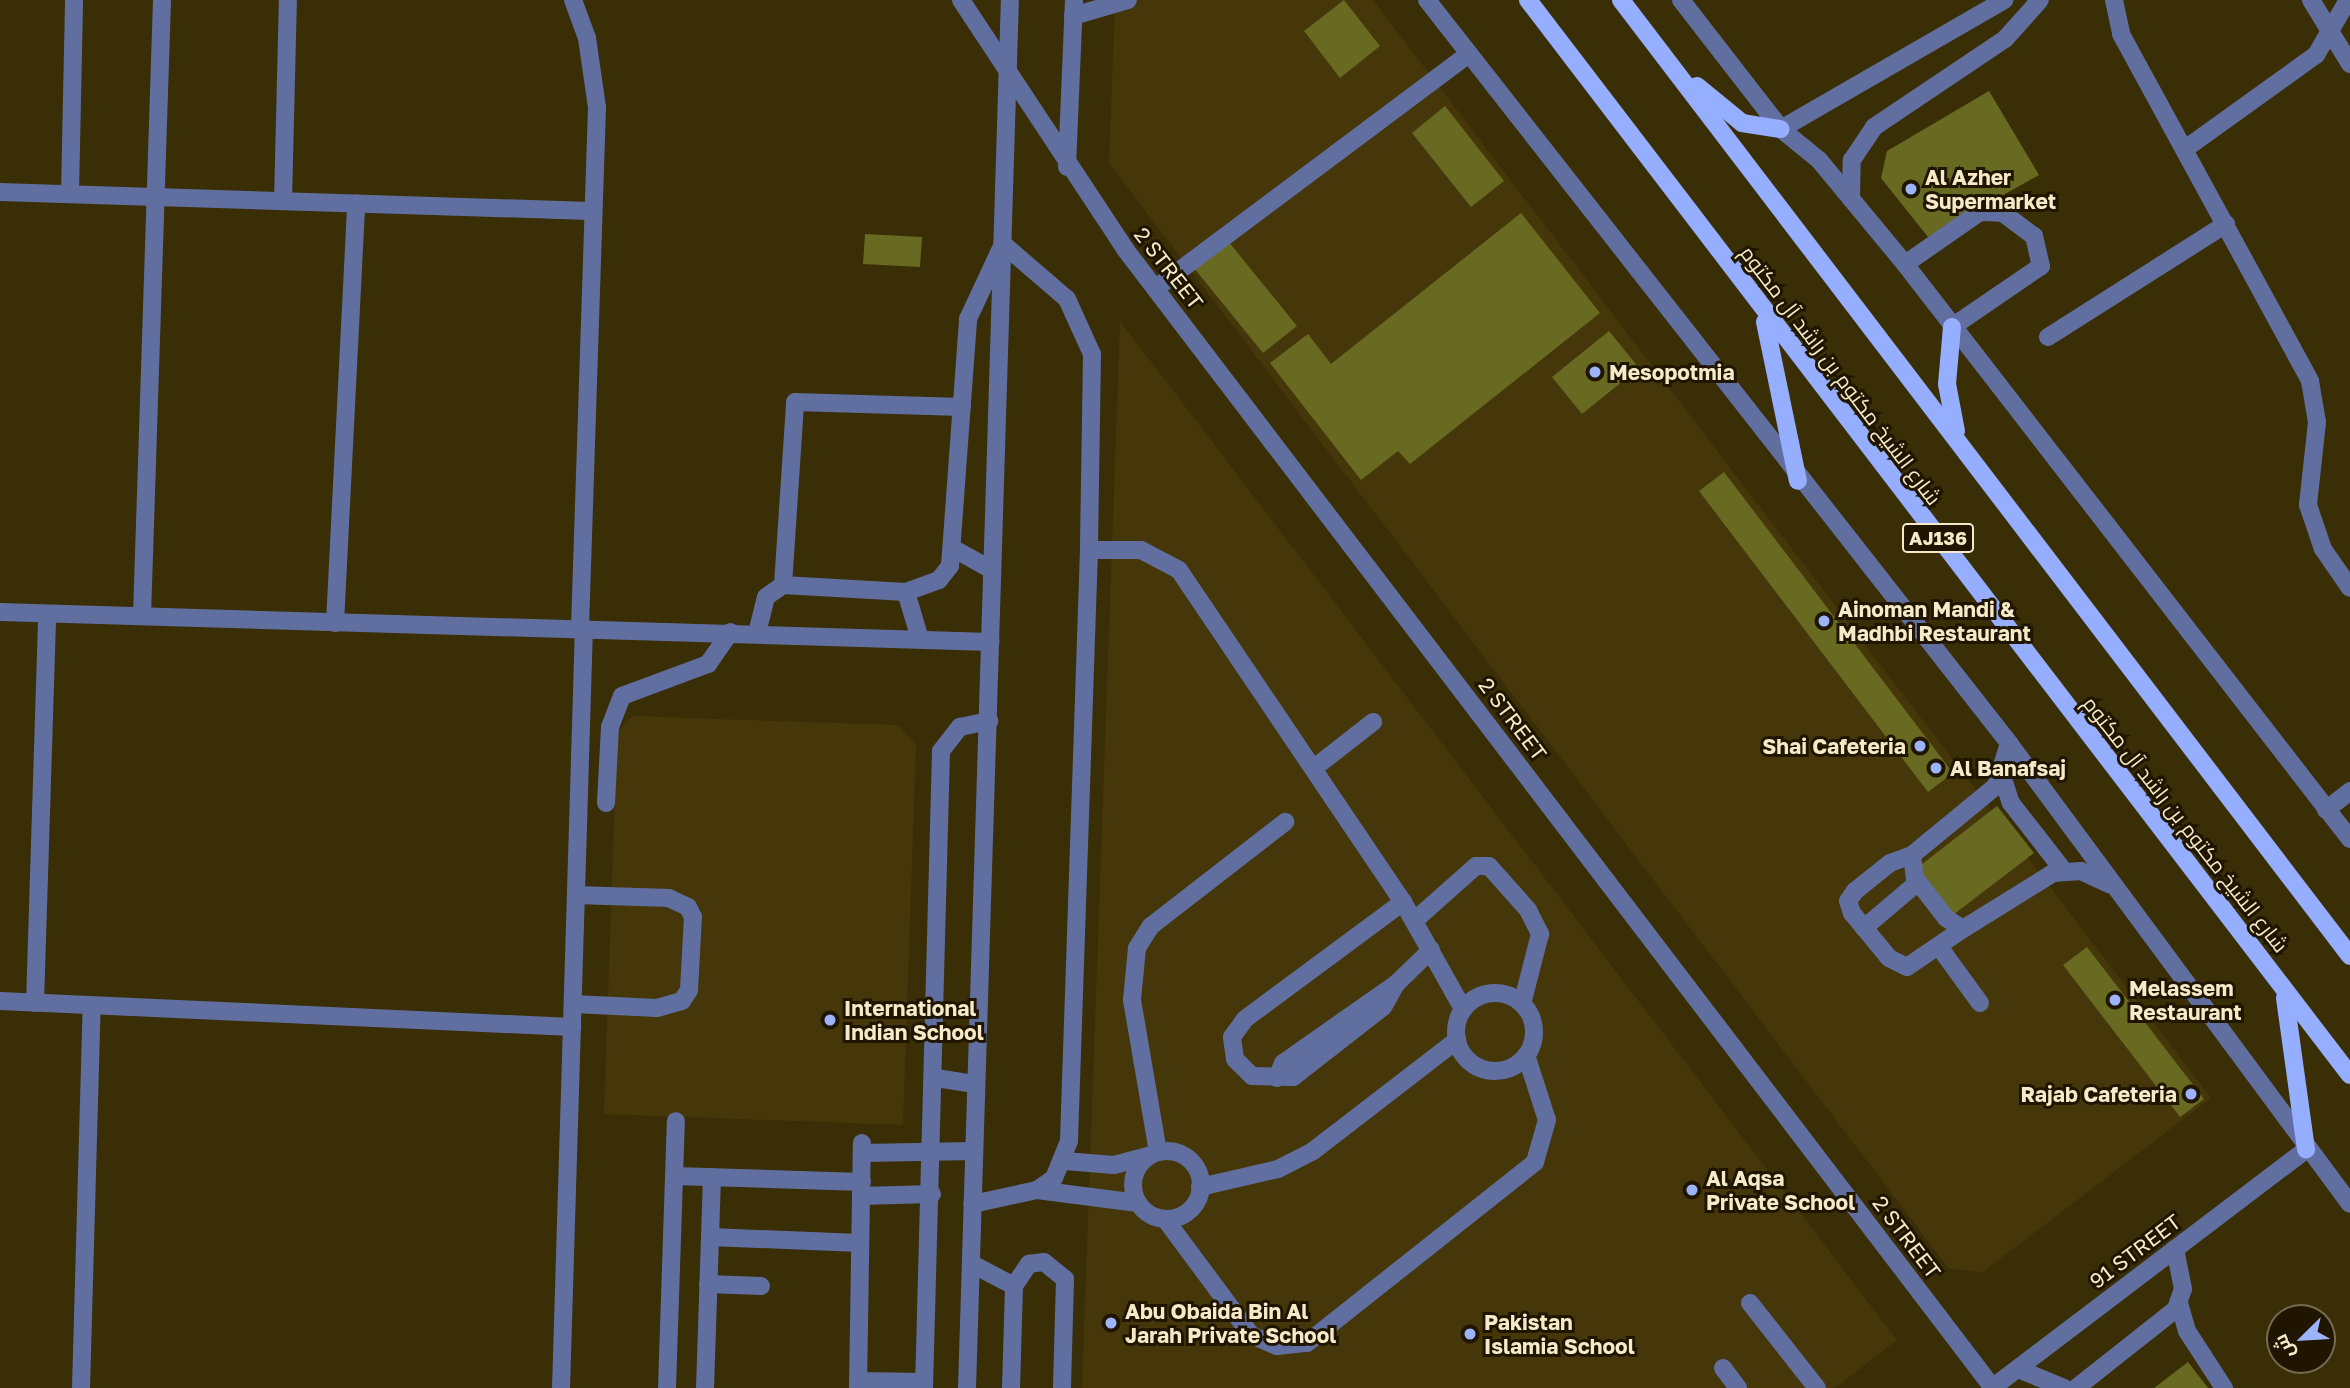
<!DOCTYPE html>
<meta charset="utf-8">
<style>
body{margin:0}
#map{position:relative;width:2350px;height:1388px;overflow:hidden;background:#3a2e07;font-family:"Golos Text",Cairo,sans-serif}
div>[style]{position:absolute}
.built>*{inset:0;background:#45370a}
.building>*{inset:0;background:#686a22}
.minor>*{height:18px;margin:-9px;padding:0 9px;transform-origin:9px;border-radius:9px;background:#606fa0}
.minor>.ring{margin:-9px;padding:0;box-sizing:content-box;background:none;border:18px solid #606fa0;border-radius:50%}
.major>*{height:18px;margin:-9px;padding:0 9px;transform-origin:9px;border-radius:9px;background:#96aeff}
.dots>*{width:19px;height:19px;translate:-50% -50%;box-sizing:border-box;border:4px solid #201600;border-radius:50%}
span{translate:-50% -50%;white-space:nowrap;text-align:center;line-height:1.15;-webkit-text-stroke:6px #201600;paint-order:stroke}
.shield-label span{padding:2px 5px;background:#201600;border:2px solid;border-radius:5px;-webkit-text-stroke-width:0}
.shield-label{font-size:19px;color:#f7eac8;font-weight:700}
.poi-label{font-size:21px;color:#f7eac8;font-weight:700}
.left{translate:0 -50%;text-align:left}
.right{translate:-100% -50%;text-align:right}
.street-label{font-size:21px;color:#f7eac8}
.north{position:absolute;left:2266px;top:1304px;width:70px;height:70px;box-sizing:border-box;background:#201600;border:2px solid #766b50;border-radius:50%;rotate:246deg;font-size:19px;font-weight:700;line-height:28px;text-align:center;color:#f7eac8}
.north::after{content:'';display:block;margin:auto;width:24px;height:32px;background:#9db4fd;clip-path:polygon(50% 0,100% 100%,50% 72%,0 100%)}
</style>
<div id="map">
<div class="built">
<div style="clip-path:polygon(1115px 0,1373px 0,2211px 1098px,1983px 1272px,1949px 1269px,1109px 163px)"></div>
<div style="clip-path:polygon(1120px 321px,1897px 1340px,1835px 1388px,1082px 1388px)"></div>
<div style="clip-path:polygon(633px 716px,898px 725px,916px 744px,903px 1125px,604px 1114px,617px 732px)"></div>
</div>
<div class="building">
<div style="clip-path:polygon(1344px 0,1380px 46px,1340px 78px,1304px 31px)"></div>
<div style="clip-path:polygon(1989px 91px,2039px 175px,1928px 237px,1881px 178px,1887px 151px)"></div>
<div style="clip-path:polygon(1445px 106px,1504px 181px,1471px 207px,1412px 133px)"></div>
<div style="clip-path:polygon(1521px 213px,1600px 313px,1410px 464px,1398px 451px,1361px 480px,1270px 363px,1308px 334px,1331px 364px)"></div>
<div style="clip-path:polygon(865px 234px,922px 237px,920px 267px,863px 264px)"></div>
<div style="clip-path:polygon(1228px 241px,1297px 326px,1263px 353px,1194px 268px)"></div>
<div style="clip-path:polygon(1609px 331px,1639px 368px,1582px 414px,1552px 377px)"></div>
<div style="clip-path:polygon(1724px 472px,1953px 773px,1928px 792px,1699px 491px)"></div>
<div style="clip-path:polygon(1997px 806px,2034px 853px,1953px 915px,1917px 868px)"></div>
<div style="clip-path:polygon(2087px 947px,2204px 1099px,2180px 1117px,2063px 965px)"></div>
<div style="clip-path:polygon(2188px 1362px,2208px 1388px,2154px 1388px)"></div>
</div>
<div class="minor">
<div style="left:573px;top:0;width:40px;rotate:69.8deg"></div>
<div style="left:587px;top:38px;width:70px;rotate:81.8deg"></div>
<div style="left:597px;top:107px;width:521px;rotate:91.87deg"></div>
<div style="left:961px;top:0;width:298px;rotate:56.6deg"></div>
<div style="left:1125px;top:249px;width:1432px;rotate:52.69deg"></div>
<div style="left:1427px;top:0;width:944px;rotate:51.93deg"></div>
<div style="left:2009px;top:743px;width:573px;rotate:53.51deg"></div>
<div style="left:1681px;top:0;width:163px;rotate:52.2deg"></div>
<div style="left:1781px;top:129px;width:49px;rotate:39.2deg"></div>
<div style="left:1819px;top:160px;width:135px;rotate:50.4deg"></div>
<div style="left:1905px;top:264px;width:727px;rotate:52.26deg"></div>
<div style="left:2114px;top:0;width:35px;rotate:78deg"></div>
<div style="left:2121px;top:34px;width:395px;rotate:61.4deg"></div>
<div style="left:2310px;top:381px;width:42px;rotate:80.3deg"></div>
<div style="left:2317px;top:422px;width:83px;rotate:96.2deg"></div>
<div style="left:2308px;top:505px;width:46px;rotate:71.2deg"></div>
<div style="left:2323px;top:549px;width:47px;rotate:55.3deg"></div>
<div style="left:2311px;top:0;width:75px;rotate:58.6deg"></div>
<div style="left:1073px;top:16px;width:57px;rotate:-16.2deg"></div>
<div style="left:1781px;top:129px;width:258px;rotate:-30deg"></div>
<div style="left:2185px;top:149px;width:161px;rotate:-35.7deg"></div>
<div style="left:2316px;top:55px;width:64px;rotate:-59.8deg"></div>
<div style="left:1067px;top:167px;width:167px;rotate:-87.6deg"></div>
<div style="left:0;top:192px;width:590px;rotate:1.84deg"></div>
<div style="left:70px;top:194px;width:194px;rotate:-88.8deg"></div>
<div style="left:1851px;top:199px;width:39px;rotate:-89deg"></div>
<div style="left:1852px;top:160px;width:40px;rotate:-56deg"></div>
<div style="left:1874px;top:127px;width:158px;rotate:-33.9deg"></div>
<div style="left:2005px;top:39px;width:52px;rotate:-48.1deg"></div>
<div style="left:283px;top:201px;width:201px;rotate:-88.6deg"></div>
<div style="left:1905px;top:264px;width:91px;rotate:-34.7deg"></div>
<div style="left:1980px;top:212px;width:23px;rotate:2deg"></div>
<div style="left:2003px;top:213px;width:39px;rotate:37deg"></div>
<div style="left:2034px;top:236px;width:31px;rotate:77deg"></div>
<div style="left:2041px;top:266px;width:108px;rotate:145.6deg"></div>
<div style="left:1156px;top:288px;width:391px;rotate:-36.8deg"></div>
<div style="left:2048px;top:337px;width:211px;rotate:-32.4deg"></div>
<div style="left:956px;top:550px;width:41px;rotate:29.1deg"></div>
<div style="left:1089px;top:550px;width:52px"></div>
<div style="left:1141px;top:550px;width:43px;rotate:27.8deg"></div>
<div style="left:1179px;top:570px;width:400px;rotate:56deg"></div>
<div style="left:1403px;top:902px;width:123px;rotate:60.7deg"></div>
<div style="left:783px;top:585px;width:183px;rotate:-86.2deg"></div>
<div style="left:795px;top:402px;width:167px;rotate:1.7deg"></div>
<div style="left:906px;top:592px;width:49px;rotate:73.4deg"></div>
<div style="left:0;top:612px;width:991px;rotate:1.73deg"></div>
<div style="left:142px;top:616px;width:616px;rotate:-88.14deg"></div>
<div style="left:335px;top:623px;width:420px;rotate:-87.1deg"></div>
<div style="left:757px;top:633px;width:37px;rotate:-76deg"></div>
<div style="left:766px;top:597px;width:21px;rotate:-35deg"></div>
<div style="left:783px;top:585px;width:123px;rotate:3.3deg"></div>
<div style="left:906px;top:592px;width:35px;rotate:-20deg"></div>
<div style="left:939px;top:580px;width:18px;rotate:-52deg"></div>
<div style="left:950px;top:566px;width:248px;rotate:-85.8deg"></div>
<div style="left:968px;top:319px;width:83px;rotate:-65deg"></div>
<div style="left:1003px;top:244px;width:84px;rotate:40.7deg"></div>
<div style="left:1067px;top:299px;width:60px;rotate:65.6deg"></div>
<div style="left:1092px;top:354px;width:196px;rotate:90.9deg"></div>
<div style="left:1089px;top:550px;width:591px;rotate:91.94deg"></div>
<div style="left:1069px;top:1141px;width:40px;rotate:112deg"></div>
<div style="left:1054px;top:1178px;width:21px;rotate:145deg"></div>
<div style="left:1037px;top:1190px;width:66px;rotate:167.7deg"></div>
<div style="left:2009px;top:743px;width:45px;rotate:106.8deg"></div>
<div style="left:1996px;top:786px;width:109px;rotate:140.6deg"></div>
<div style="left:1912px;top:855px;width:23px;rotate:83deg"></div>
<div style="left:1915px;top:878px;width:51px;rotate:52.2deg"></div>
<div style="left:1946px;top:918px;width:20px;rotate:33deg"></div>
<div style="left:1963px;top:929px;width:106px;rotate:-31.9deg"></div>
<div style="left:2053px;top:873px;width:28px;rotate:-4deg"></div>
<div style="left:2081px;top:871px;width:31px;rotate:25deg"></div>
<div style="left:1314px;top:768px;width:75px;rotate:-37.9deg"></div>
<div style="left:2002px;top:776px;width:28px;rotate:72deg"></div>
<div style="left:2011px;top:803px;width:86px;rotate:52.1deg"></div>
<div style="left:606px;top:803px;width:76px;rotate:-87deg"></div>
<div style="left:610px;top:727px;width:33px;rotate:-69deg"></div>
<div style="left:622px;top:696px;width:92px;rotate:-20.4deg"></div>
<div style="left:708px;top:664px;width:39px;rotate:-55deg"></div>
<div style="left:2326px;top:810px;width:31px;rotate:-38deg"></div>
<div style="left:1912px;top:855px;width:23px;rotate:160deg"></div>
<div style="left:1890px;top:863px;width:45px;rotate:141.3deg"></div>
<div style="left:1855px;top:891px;width:12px;rotate:125deg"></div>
<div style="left:1848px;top:901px;width:13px;rotate:72deg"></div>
<div style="left:1852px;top:913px;width:58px;rotate:50.6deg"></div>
<div style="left:1889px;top:958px;width:20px;rotate:27deg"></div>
<div style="left:1907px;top:967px;width:68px;rotate:-34.2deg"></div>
<div style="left:1414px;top:921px;width:83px;rotate:-41.6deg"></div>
<div style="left:1476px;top:866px;width:13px"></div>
<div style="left:1489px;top:866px;width:59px;rotate:48.4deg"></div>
<div style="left:1528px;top:910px;width:27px;rotate:63deg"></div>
<div style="left:1540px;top:934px;width:72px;rotate:104.4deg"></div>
<div style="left:1864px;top:928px;width:71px;rotate:-40.4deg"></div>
<div style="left:1940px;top:948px;width:68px;rotate:54deg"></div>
<div style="left:1396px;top:984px;width:26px;rotate:119deg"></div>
<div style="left:1383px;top:1007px;width:114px;rotate:142.1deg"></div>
<div style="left:1293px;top:1077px;width:41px;rotate:-178.6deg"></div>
<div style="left:1252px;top:1076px;width:24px;rotate:-135deg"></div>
<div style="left:1235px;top:1059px;width:22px;rotate:-98deg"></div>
<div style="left:1232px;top:1037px;width:22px;rotate:-54deg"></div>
<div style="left:1245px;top:1019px;width:197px;rotate:-36.5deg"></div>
<div class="ring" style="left:1456px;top:993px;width:60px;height:60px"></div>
<div style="left:0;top:1001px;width:573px;rotate:2.6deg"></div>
<div style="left:35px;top:1003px;width:389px;rotate:-88.2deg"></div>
<div style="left:573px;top:1004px;width:84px;rotate:2.7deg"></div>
<div style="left:657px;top:1008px;width:26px;rotate:-16deg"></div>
<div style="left:682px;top:1001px;width:13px;rotate:-58deg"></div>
<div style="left:689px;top:990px;width:73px;rotate:-86.9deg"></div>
<div style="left:693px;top:917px;width:11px;rotate:-117deg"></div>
<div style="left:688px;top:907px;width:21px;rotate:-155deg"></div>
<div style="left:669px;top:898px;width:93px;rotate:-178.2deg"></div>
<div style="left:936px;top:1078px;width:38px;rotate:9deg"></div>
<div style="left:1277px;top:1078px;width:16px;rotate:-68deg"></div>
<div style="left:1283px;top:1063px;width:138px;rotate:-35deg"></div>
<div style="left:1396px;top:984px;width:49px;rotate:-44.2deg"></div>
<div class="ring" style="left:1133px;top:1151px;width:50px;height:50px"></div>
<div style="left:1158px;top:1152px;width:154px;rotate:-99.7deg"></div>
<div style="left:1132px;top:1000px;width:52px;rotate:-84.5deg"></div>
<div style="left:1137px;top:948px;width:26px;rotate:-58deg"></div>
<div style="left:1151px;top:926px;width:170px;rotate:-37.8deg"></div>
<div style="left:862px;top:1153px;width:112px;rotate:-1deg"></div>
<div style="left:1065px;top:1161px;width:49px;rotate:4.7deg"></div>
<div style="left:1114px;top:1165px;width:35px;rotate:-15deg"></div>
<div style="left:674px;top:1176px;width:188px;rotate:1.8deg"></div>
<div style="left:1200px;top:1187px;width:80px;rotate:-13deg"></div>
<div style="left:1278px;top:1169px;width:39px;rotate:-27deg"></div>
<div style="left:1313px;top:1151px;width:182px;rotate:-37.6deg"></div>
<div style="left:1037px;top:1190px;width:102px;rotate:7.3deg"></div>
<div style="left:861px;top:1196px;width:71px;rotate:-1.6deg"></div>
<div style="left:1165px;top:1219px;width:144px;rotate:53.4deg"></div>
<div style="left:1251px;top:1335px;width:28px;rotate:23deg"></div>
<div style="left:1277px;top:1346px;width:30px;rotate:-6deg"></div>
<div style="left:1307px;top:1343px;width:291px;rotate:-38.4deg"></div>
<div style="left:1535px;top:1162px;width:44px;rotate:-74.1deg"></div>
<div style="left:1547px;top:1120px;width:68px;rotate:-107.9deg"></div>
<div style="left:710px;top:1237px;width:150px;rotate:2.3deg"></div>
<div style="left:972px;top:1264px;width:47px;rotate:27.6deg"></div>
<div style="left:708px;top:1284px;width:53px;rotate:2.2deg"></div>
<div style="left:1750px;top:1303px;width:108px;rotate:51.8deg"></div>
<div style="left:2179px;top:1303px;width:29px;rotate:74deg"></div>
<div style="left:2187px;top:1331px;width:68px;rotate:57deg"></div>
<div style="left:1723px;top:1368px;width:25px;rotate:53deg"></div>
<div style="left:2018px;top:1369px;width:50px;rotate:22.4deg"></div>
<div style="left:858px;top:1381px;width:66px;rotate:0.9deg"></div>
<div style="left:81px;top:1388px;width:383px;rotate:-88.4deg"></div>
<div style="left:561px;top:1388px;width:760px;rotate:-88.27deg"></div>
<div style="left:667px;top:1388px;width:267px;rotate:-88.1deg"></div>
<div style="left:705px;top:1388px;width:211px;rotate:-88.1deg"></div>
<div style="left:858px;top:1388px;width:245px;rotate:-89.1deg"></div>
<div style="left:924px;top:1388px;width:637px;rotate:-88.47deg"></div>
<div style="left:941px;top:751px;width:31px;rotate:-52deg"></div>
<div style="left:960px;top:727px;width:30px;rotate:-12deg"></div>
<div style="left:967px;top:1388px;width:1389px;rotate:-88.23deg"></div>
<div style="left:1011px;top:1388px;width:102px;rotate:-88.3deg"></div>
<div style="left:1014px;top:1286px;width:27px;rotate:-56deg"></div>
<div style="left:1029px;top:1264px;width:15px;rotate:-8deg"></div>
<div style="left:1044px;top:1262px;width:27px;rotate:39deg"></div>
<div style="left:1065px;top:1279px;width:109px;rotate:91.6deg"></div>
<div style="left:1992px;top:1388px;width:394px;rotate:-37.2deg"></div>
<div style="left:2076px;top:1388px;width:127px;rotate:-38.3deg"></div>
<div style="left:2176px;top:1309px;width:21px;rotate:-71deg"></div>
<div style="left:2183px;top:1289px;width:41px;rotate:-101.3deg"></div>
</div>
<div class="major">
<div style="left:1528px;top:0;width:1353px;rotate:52.6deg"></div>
<div style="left:1621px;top:0;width:1202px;rotate:52.67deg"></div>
<div style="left:1697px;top:86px;width:58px;rotate:39.4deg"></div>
<div style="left:1742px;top:123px;width:39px;rotate:9deg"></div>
<div style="left:1765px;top:322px;width:162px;rotate:78.3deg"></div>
<div style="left:1952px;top:327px;width:57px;rotate:95deg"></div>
<div style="left:1947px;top:384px;width:48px;rotate:79.2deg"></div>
<div style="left:2285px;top:998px;width:153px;rotate:82.1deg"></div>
</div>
<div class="dots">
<div style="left:1911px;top:189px;background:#9db4fd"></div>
<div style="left:1595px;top:372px;background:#9db4fd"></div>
<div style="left:1824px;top:621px;background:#9db4fd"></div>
<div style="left:1920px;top:746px;background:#9db4fd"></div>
<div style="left:1936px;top:768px;background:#9db4fd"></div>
<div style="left:2115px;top:1000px;background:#9db4fd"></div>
<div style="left:830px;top:1020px;background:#9db4fd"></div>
<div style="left:2191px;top:1094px;background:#9db4fd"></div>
<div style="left:1692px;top:1190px;background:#9db4fd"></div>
<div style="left:1111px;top:1323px;background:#9db4fd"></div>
<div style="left:1470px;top:1334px;background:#9db4fd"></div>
</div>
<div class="shield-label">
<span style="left:1938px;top:538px">AJ136</span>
</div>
<div class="poi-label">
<span class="left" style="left:1925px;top:189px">Al Azher<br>Supermarket</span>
<span class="left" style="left:1609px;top:372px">Mesopotmia</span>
<span class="left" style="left:1838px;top:621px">Ainoman Mandi &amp;<br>Madhbi Restaurant</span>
<span class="right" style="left:1906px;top:746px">Shai Cafeteria</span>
<span class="left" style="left:1950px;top:768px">Al Banafsaj</span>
<span class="left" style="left:2129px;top:1000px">Melassem<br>Restaurant</span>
<span class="left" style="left:844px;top:1020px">International<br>Indian School</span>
<span class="right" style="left:2177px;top:1094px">Rajab Cafeteria</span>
<span class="left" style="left:1706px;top:1190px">Al Aqsa<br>Private School</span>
<span class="left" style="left:1125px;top:1323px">Abu Obaida Bin Al<br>Jarah Private School</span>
<span class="left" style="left:1484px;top:1334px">Pakistan<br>Islamia School</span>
</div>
<div class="street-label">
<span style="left:1169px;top:268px;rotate:52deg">2 STREET</span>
<span style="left:1841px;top:375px;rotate:53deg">شارع الشيخ مكتوم بن راشد آل مكتوم</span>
<span style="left:1513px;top:719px;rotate:53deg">2 STREET</span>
<span style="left:2186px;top:824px;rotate:52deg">شارع الشيخ مكتوم بن راشد آل مكتوم</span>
<span style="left:1907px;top:1237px;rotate:53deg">2 STREET</span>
<span style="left:2135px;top:1251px;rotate:-37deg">91 STREET</span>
</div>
<div class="north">ش</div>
</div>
